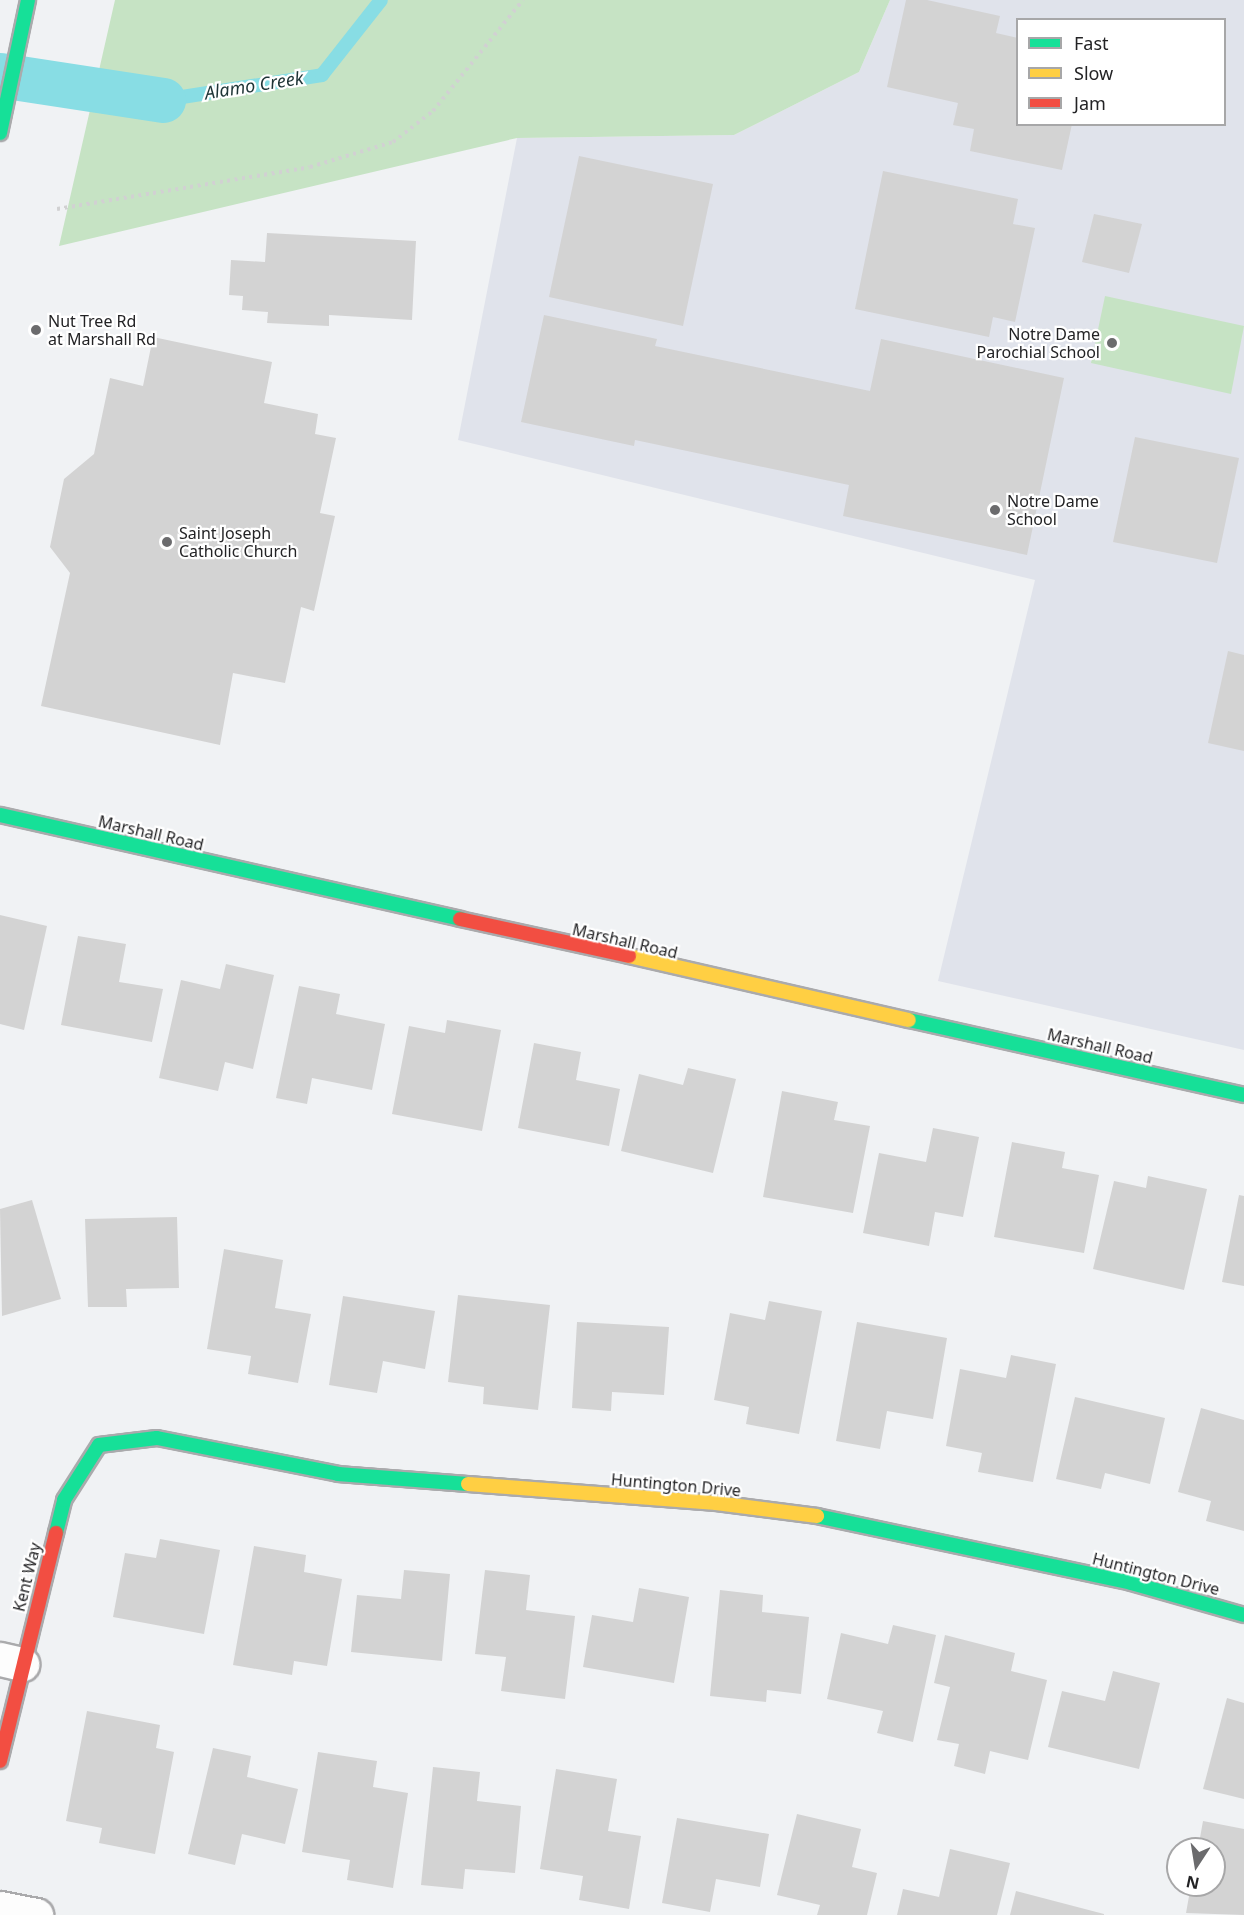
<!DOCTYPE html>
<style>
body{margin:0}
#map{position:relative;width:1244px;height:1915px;overflow:hidden;background:#f0f2f4;font-family:"Noto Sans",sans-serif}
div>[style]{position:absolute}
.built>*{inset:0;background:#e0e3eb}
.green>*{inset:0;background:#c6e3c4}
.stream>*{height:14px;margin:-7px;padding:0 7px;transform-origin:7px;border-radius:7px;background:#88dde4}
.canal>*{height:45px;margin:-22.5px;padding:0 22.5px;transform-origin:22.5px;border-radius:22.5px;background:#88dde4}
.building>*{inset:0;background:#d3d3d3}
.path>*{height:4px;margin-top:-2px;transform-origin:0;background:repeating-linear-gradient(90deg,#d1d1d2 0 3px,transparent 0 7.5px)}
.roads{filter:drop-shadow(2px 0 #aaaaac) drop-shadow(-2px 0 #aaaaac) drop-shadow(0 2px #aaaaac) drop-shadow(0 -2px #aaaaac)}
.street>*{height:33px;margin:-16.5px;padding:0 16.5px;transform-origin:16.5px;border-radius:16.5px;background:#fdfdfd}
.fast>*{height:14px;margin:-7px;padding:0 7px;transform-origin:7px;border-radius:7px;background:#16e098}
.slow>*{height:14px;margin:-7px;padding:0 7px;transform-origin:7px;border-radius:7px;background:#ffcf43}
.jam>*{height:14px;margin:-7px;padding:0 7px;transform-origin:7px;border-radius:7px;background:#f24e42}
.dots>*{width:16px;height:16px;translate:-50% -50%;box-sizing:border-box;border:3px solid #fff;border-radius:50%}
span{translate:-50% -50%;white-space:nowrap;text-align:center;line-height:1.15;-webkit-text-stroke:4.5px #fff;paint-order:stroke}
.poi-label{font-size:16px;color:#232325}
.left{translate:0 -50%;text-align:left}
.right{translate:-100% -50%;text-align:right}
.street-label{font-size:16px;color:#232325}
.water-label{font-size:18px;color:#1e3436;font-style:italic}
.legend{position:absolute;left:1016px;top:18px;width:210px;height:108px;box-sizing:border-box;background:#fff;border:2px solid #a7a7a8;margin:0;padding:8px 10px;list-style:none;font-size:18px;color:#232325}
.legend li{display:flex;align-items:center;gap:12px;height:30px}
.legend b{width:30px;border:2px solid #a7a7a8}
.north{position:absolute;left:1166px;top:1837px;width:60px;height:60px;box-sizing:border-box;background:#fff;border:2px solid #a7a7a8;border-radius:50%;rotate:192deg;font-size:16px;font-weight:700;line-height:24px;text-align:center;color:#232325}
.north::after{content:'';display:block;margin:auto;width:21px;height:27px;background:#6b6b6d;clip-path:polygon(50% 0,100% 100%,50% 72%,0 100%)}
</style>
<div id="map">
<div class="built">
<div style="clip-path:polygon(evenodd,890px 0,1244px 0,1244px 1050px,938px 981px,1035px 580px,458px 440px,517px 138px,734px 135px,859px 72px,890px 0,1018px 20px,1224px 20px,1224px 124px,1018px 124px,1018px 20px)"></div>
</div>
<div class="green">
<div style="clip-path:polygon(115px 0,890px 0,859px 72px,734px 135px,517px 138px,59px 246px)"></div>
<div style="clip-path:polygon(1105px 296px,1244px 326px,1231px 394px,1091px 363px)"></div>
</div>
<div class="stream">
<div style="left:163px;top:100px;width:161px;rotate:-8.9deg"></div>
<div style="left:322px;top:75px;width:95px;rotate:-51.8deg"></div>
</div>
<div class="canal">
<div style="left:0;top:75px;width:165px;rotate:8.7deg"></div>
</div>
<div class="building">
<div style="clip-path:polygon(906px 0,927px 0,1000px 16px,996px 33px,1018px 38px,1018px 124px,1072px 124px,1062px 170px,970px 151px,974px 129px,953px 125px,958px 103px,887px 87px)"></div>
<div style="clip-path:polygon(579px 156px,713px 184px,683px 326px,549px 297px)"></div>
<div style="clip-path:polygon(883px 171px,1018px 199px,1013px 224px,1035px 228px,1015px 322px,993px 317px,989px 337px,855px 309px)"></div>
<div style="clip-path:polygon(1094px 214px,1142px 224px,1129px 273px,1082px 262px)"></div>
<div style="clip-path:polygon(267px 233px,416px 241px,412px 320px,329px 315px,329px 326px,267px 323px,268px 312px,242px 310px,243px 296px,229px 295px,231px 260px,265px 262px)"></div>
<div style="clip-path:polygon(544px 315px,657px 339px,655px 346px,870px 391px,881px 339px,1064px 378px,1027px 555px,843px 516px,849px 485px,635px 440px,634px 446px,521px 422px)"></div>
<div style="clip-path:polygon(153px 337px,272px 362px,264px 403px,318px 414px,315px 434px,336px 438px,320px 513px,335px 516px,314px 611px,301px 607px,285px 683px,233px 673px,220px 745px,41px 706px,70px 573px,50px 547px,64px 479px,94px 454px,110px 378px,143px 386px)"></div>
<div style="clip-path:polygon(1135px 437px,1239px 458px,1217px 563px,1113px 542px)"></div>
<div style="clip-path:polygon(1228px 651px,1244px 655px,1244px 751px,1208px 743px)"></div>
<div style="clip-path:polygon(0 915px,47px 926px,24px 1030px,0 1024px)"></div>
<div style="clip-path:polygon(78px 936px,126px 944px,119px 982px,163px 989px,152px 1042px,61px 1025px)"></div>
<div style="clip-path:polygon(226px 964px,274px 975px,253px 1069px,225px 1062px,218px 1091px,159px 1078px,181px 980px,220px 989px)"></div>
<div style="clip-path:polygon(299px 986px,340px 994px,336px 1014px,385px 1024px,372px 1090px,312px 1078px,307px 1104px,276px 1098px)"></div>
<div style="clip-path:polygon(447px 1020px,501px 1030px,482px 1131px,392px 1114px,409px 1026px,445px 1033px)"></div>
<div style="clip-path:polygon(534px 1043px,581px 1052px,576px 1080px,620px 1089px,609px 1146px,518px 1128px)"></div>
<div style="clip-path:polygon(688px 1068px,736px 1079px,713px 1173px,621px 1151px,639px 1074px,683px 1085px)"></div>
<div style="clip-path:polygon(782px 1091px,838px 1102px,834px 1120px,870px 1126px,853px 1213px,763px 1197px)"></div>
<div style="clip-path:polygon(933px 1128px,979px 1137px,963px 1217px,935px 1212px,929px 1246px,863px 1233px,879px 1153px,926px 1162px)"></div>
<div style="clip-path:polygon(1012px 1142px,1065px 1152px,1062px 1168px,1099px 1175px,1084px 1253px,994px 1237px)"></div>
<div style="clip-path:polygon(1148px 1176px,1207px 1189px,1184px 1290px,1093px 1269px,1114px 1181px,1146px 1188px)"></div>
<div style="clip-path:polygon(1239px 1195px,1244px 1196px,1244px 1286px,1222px 1282px)"></div>
<div style="clip-path:polygon(32px 1200px,61px 1299px,2px 1316px,0 1209px)"></div>
<div style="clip-path:polygon(177px 1217px,179px 1288px,126px 1289px,127px 1307px,88px 1307px,85px 1219px)"></div>
<div style="clip-path:polygon(224px 1249px,283px 1260px,275px 1308px,311px 1314px,298px 1383px,248px 1374px,251px 1356px,207px 1349px)"></div>
<div style="clip-path:polygon(458px 1295px,550px 1305px,538px 1410px,483px 1404px,484px 1387px,448px 1382px)"></div>
<div style="clip-path:polygon(343px 1296px,435px 1311px,425px 1369px,383px 1361px,377px 1393px,329px 1385px)"></div>
<div style="clip-path:polygon(769px 1301px,822px 1311px,799px 1434px,746px 1424px,749px 1407px,714px 1400px,730px 1313px,765px 1320px)"></div>
<div style="clip-path:polygon(577px 1322px,669px 1327px,664px 1395px,612px 1392px,611px 1411px,572px 1408px)"></div>
<div style="clip-path:polygon(857px 1322px,947px 1338px,933px 1419px,887px 1411px,880px 1449px,836px 1441px)"></div>
<div style="clip-path:polygon(1011px 1355px,1056px 1364px,1033px 1482px,978px 1472px,982px 1453px,946px 1446px,960px 1369px,1006px 1378px)"></div>
<div style="clip-path:polygon(1075px 1397px,1165px 1418px,1150px 1484px,1105px 1473px,1101px 1489px,1056px 1479px)"></div>
<div style="clip-path:polygon(1201px 1408px,1244px 1420px,1244px 1531px,1206px 1521px,1211px 1501px,1178px 1492px)"></div>
<div style="clip-path:polygon(160px 1539px,220px 1550px,204px 1634px,113px 1617px,125px 1553px,156px 1558px)"></div>
<div style="clip-path:polygon(254px 1546px,306px 1555px,304px 1572px,342px 1579px,327px 1666px,294px 1661px,292px 1675px,233px 1665px)"></div>
<div style="clip-path:polygon(404px 1570px,450px 1574px,442px 1661px,351px 1652px,357px 1595px,401px 1599px)"></div>
<div style="clip-path:polygon(485px 1570px,530px 1575px,526px 1610px,575px 1616px,565px 1699px,501px 1691px,506px 1657px,475px 1654px)"></div>
<div style="clip-path:polygon(639px 1588px,689px 1597px,674px 1683px,583px 1667px,592px 1615px,633px 1622px)"></div>
<div style="clip-path:polygon(720px 1590px,763px 1595px,762px 1612px,809px 1617px,801px 1694px,767px 1690px,766px 1702px,710px 1696px)"></div>
<div style="clip-path:polygon(893px 1625px,936px 1635px,913px 1742px,877px 1733px,883px 1711px,827px 1699px,841px 1633px,888px 1644px)"></div>
<div style="clip-path:polygon(945px 1635px,1015px 1653px,1011px 1671px,1047px 1680px,1028px 1760px,990px 1751px,985px 1774px,954px 1766px,959px 1744px,937px 1740px,950px 1687px,934px 1683px)"></div>
<div style="clip-path:polygon(1113px 1671px,1160px 1683px,1139px 1769px,1048px 1747px,1062px 1691px,1105px 1701px)"></div>
<div style="clip-path:polygon(1227px 1698px,1244px 1703px,1244px 1799px,1203px 1789px)"></div>
<div style="clip-path:polygon(87px 1711px,160px 1725px,156px 1748px,174px 1752px,155px 1854px,99px 1843px,102px 1828px,66px 1821px)"></div>
<div style="clip-path:polygon(213px 1748px,251px 1756px,247px 1777px,298px 1789px,285px 1844px,242px 1834px,235px 1865px,188px 1854px)"></div>
<div style="clip-path:polygon(318px 1752px,377px 1761px,373px 1787px,408px 1793px,393px 1888px,347px 1880px,350px 1860px,302px 1852px)"></div>
<div style="clip-path:polygon(433px 1767px,480px 1772px,477px 1801px,521px 1806px,515px 1873px,465px 1869px,463px 1889px,421px 1885px)"></div>
<div style="clip-path:polygon(556px 1769px,617px 1779px,608px 1831px,641px 1836px,629px 1909px,579px 1900px,583px 1876px,540px 1869px)"></div>
<div style="clip-path:polygon(797px 1814px,861px 1829px,852px 1867px,877px 1873px,867px 1915px,817px 1915px,820px 1905px,777px 1895px)"></div>
<div style="clip-path:polygon(677px 1818px,769px 1834px,760px 1887px,716px 1879px,710px 1912px,662px 1903px)"></div>
<div style="clip-path:polygon(1203px 1821px,1244px 1829px,1244px 1915px,1186px 1913px,1191px 1885px,1214px 1885px,1214px 1849px,1198px 1849px)"></div>
<div style="clip-path:polygon(950px 1849px,1010px 1863px,997px 1915px,897px 1915px,903px 1889px,939px 1897px)"></div>
<div style="clip-path:polygon(1016px 1891px,1104px 1914px,1104px 1915px,1010px 1915px)"></div>
</div>
<div class="path">
<div style="left:57px;top:209px;width:256px;rotate:-9.4deg"></div>
<div style="left:310px;top:167px;width:87px;rotate:-16.8deg"></div>
<div style="left:393px;top:142px;width:51px;rotate:-37.8deg"></div>
<div style="left:433px;top:111px;width:143px;rotate:-51deg"></div>
</div>
<div class="roads">
<div class="street">
<div style="left:0;top:1659px;width:23px;rotate:13deg"></div>
<div style="left:0;top:1908px;width:37px;rotate:11deg"></div>
</div>
<div class="fast">
<div style="left:0;top:133px;width:136px;rotate:-78.1deg"></div>
<div style="left:0;top:815px;width:472px;rotate:12.7deg"></div>
<div style="left:909px;top:1020px;width:343px;rotate:12.6deg"></div>
<div style="left:817px;top:1516px;width:321px;rotate:12deg"></div>
<div style="left:1131px;top:1583px;width:117px;rotate:15.8deg"></div>
<div style="left:56px;top:1533px;width:34px;rotate:-76deg"></div>
<div style="left:64px;top:1500px;width:65px;rotate:-57.5deg"></div>
<div style="left:99px;top:1445px;width:58px;rotate:-6.9deg"></div>
<div style="left:157px;top:1438px;width:185px;rotate:11.2deg"></div>
<div style="left:338px;top:1474px;width:130px;rotate:4.4deg"></div>
</div>
<div class="slow">
<div style="left:629px;top:956px;width:287px;rotate:12.9deg"></div>
<div style="left:468px;top:1484px;width:249px;rotate:4.4deg"></div>
<div style="left:716px;top:1503px;width:102px;rotate:7.3deg"></div>
</div>
<div class="jam">
<div style="left:460px;top:919px;width:173px;rotate:12.3deg"></div>
<div style="left:0;top:1761px;width:235px;rotate:-76.2deg"></div>
</div>
</div>
<div class="dots">
<div style="left:36px;top:330px;background:#6b6b6d"></div>
<div style="left:1112px;top:343px;background:#6b6b6d"></div>
<div style="left:995px;top:510px;background:#6b6b6d"></div>
<div style="left:167px;top:542px;background:#6b6b6d"></div>
</div>
<div class="poi-label">
<span class="left" style="left:48px;top:330px">Nut Tree Rd<br>at Marshall Rd</span>
<span class="right" style="left:1100px;top:343px">Notre Dame<br>Parochial School</span>
<span class="left" style="left:1007px;top:510px">Notre Dame<br>School</span>
<span class="left" style="left:179px;top:542px">Saint Joseph<br>Catholic Church</span>
</div>
<div class="street-label">
<span style="left:151px;top:833px;rotate:13deg">Marshall Road</span>
<span style="left:625px;top:941px;rotate:13deg">Marshall Road</span>
<span style="left:1100px;top:1046px;rotate:13deg">Marshall Road</span>
<span style="left:676px;top:1485px;rotate:5deg">Huntington Drive</span>
<span style="left:1156px;top:1574px;rotate:14deg">Huntington Drive</span>
<span style="left:27px;top:1577px;rotate:-76deg">Kent Way</span>
</div>
<div class="water-label">
<span style="left:254px;top:85px;rotate:-9deg">Alamo Creek</span>
</div>
<ul class="legend">
<li><b style="height:8px;background:#16e098"></b>Fast</li>
<li><b style="height:8px;background:#ffcf43"></b>Slow</li>
<li><b style="height:8px;background:#f24e42"></b>Jam</li>
</ul>
<div class="north">N</div>
</div>
